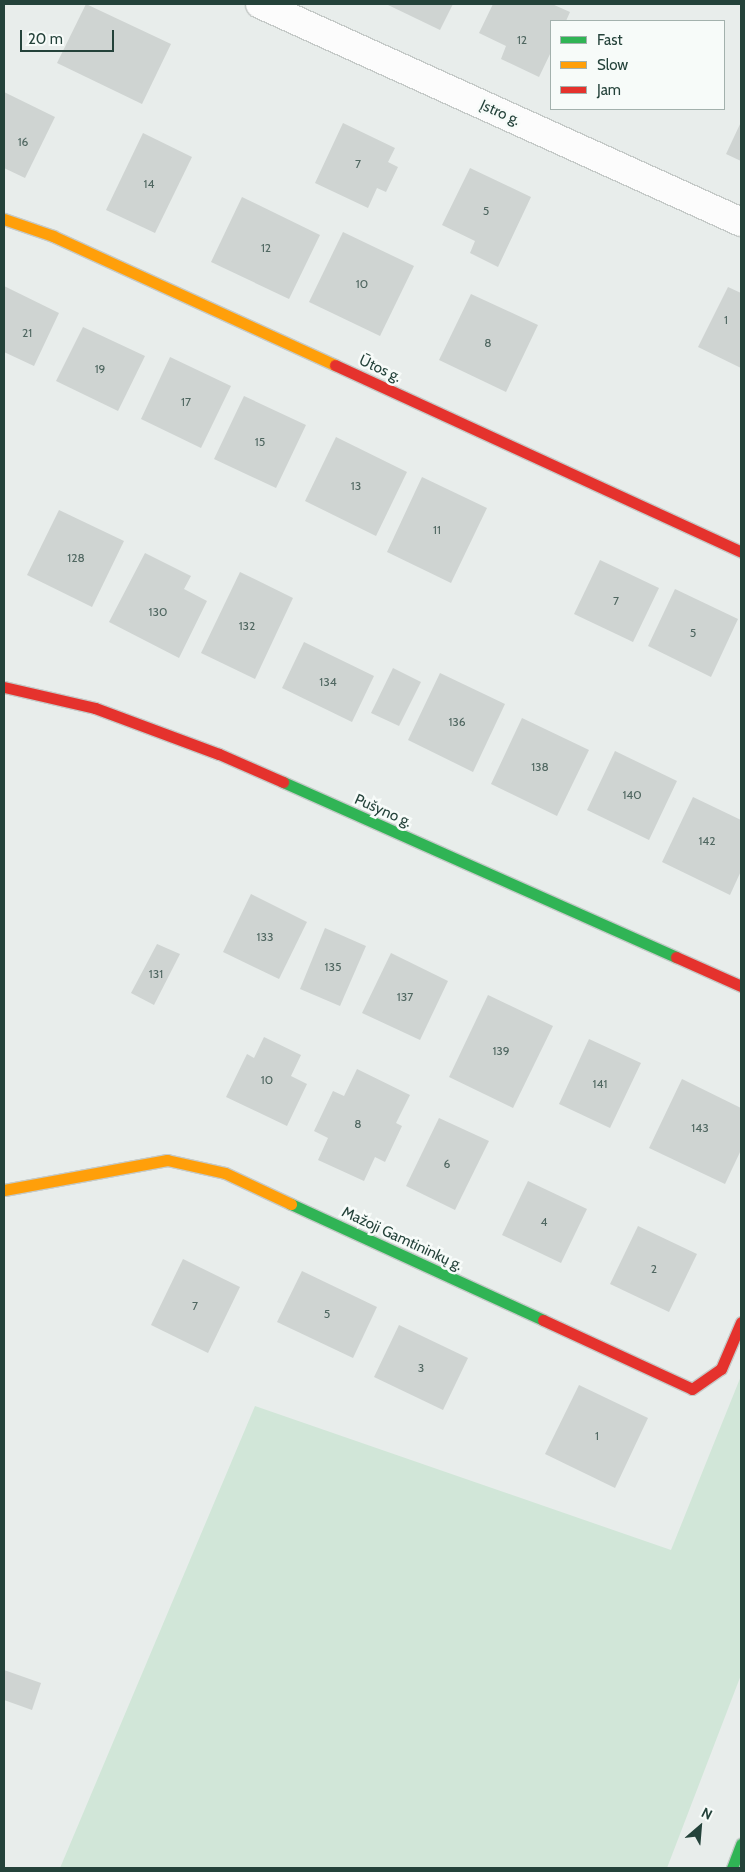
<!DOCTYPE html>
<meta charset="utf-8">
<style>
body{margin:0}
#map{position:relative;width:745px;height:1872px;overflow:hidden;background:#e8edeb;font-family:Cabin,sans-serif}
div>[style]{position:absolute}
.green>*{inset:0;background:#d1e6d8}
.building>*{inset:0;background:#cfd4d2}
.roads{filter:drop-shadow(1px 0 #c5cac8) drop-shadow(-1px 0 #c5cac8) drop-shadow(0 1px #c5cac8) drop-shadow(0 -1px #c5cac8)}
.street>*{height:28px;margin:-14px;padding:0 14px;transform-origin:14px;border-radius:14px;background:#fcfcfc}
.fast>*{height:11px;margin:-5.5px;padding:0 5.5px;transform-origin:5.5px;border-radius:5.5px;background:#30b455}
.slow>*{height:11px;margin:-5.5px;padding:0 5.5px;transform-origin:5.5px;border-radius:5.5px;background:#ff9f0a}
.jam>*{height:11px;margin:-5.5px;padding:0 5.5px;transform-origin:5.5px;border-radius:5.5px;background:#e5322d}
span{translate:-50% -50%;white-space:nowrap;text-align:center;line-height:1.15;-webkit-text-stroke:5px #f7fbf9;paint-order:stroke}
.number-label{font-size:12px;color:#506761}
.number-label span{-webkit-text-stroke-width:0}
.street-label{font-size:15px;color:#24423a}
.frame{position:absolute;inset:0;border:5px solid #24423a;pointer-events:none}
.legend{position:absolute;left:550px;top:20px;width:175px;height:90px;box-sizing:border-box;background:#f7fbf9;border:1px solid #a3b1ad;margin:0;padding:6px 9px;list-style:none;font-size:15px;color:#24423a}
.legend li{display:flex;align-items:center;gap:10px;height:25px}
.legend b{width:25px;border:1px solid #a3b1ad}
.north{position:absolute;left:675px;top:1802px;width:50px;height:50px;-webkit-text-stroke:4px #f7fbf9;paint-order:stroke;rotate:27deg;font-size:14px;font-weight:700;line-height:20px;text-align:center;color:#24423a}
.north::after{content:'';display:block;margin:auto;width:18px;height:22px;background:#24423a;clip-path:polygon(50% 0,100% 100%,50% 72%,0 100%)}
.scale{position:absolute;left:20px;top:30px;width:94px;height:22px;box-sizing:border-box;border:2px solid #24423a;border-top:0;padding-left:6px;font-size:15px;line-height:18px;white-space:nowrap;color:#24423a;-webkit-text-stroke:4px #f7fbf9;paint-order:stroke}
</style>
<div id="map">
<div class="green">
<div style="clip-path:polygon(741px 1376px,741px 1675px,667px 1868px,60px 1868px,255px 1406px,671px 1550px)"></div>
</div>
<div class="building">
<div style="clip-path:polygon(86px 4px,171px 44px,142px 104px,57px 63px)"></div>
<div style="clip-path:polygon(386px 4px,453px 4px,440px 30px)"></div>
<div style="clip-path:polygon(493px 4px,552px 4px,570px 12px,566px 21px,551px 21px,551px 52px,539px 77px,501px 59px,506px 46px,479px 33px)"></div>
<div style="clip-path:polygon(4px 92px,55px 117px,25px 178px,4px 168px)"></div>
<div style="clip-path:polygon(741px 122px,741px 161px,726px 154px)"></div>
<div style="clip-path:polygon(343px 123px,395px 148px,388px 162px,398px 167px,386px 192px,377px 188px,368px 208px,315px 183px)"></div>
<div style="clip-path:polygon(143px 133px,192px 157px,155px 233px,106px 210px)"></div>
<div style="clip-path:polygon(470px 168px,531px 197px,498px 267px,470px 253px,475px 241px,442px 225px)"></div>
<div style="clip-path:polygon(242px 197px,320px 235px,289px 299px,211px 262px)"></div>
<div style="clip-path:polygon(343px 232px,414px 266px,380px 336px,309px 302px)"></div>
<div style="clip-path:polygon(4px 286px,59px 313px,34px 366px,4px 352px)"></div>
<div style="clip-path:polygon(728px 287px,741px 293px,741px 368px,698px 347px)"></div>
<div style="clip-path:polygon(471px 294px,538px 325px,506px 392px,439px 360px)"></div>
<div style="clip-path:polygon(83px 327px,145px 356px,118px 411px,56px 381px)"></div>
<div style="clip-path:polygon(170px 357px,231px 386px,201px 448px,141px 419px)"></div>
<div style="clip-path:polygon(244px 396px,306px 425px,276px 488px,214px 459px)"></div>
<div style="clip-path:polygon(336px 437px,407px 472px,376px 536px,305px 501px)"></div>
<div style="clip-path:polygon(422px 477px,487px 508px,451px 583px,387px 552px)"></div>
<div style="clip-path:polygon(59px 510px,124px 541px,92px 607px,27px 575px)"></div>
<div style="clip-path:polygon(145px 553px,191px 576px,184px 589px,207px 601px,179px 658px,109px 622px)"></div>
<div style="clip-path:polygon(600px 560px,659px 588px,633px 642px,574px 614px)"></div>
<div style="clip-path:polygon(240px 572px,293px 598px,255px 679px,201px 653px)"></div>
<div style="clip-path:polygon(675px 589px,738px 619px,711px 677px,648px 646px)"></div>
<div style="clip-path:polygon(304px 642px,374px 676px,352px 722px,282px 688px)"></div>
<div style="clip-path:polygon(393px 668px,421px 682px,399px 726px,371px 713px)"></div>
<div style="clip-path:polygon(440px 673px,505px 704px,473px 772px,408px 740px)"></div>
<div style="clip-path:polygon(522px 718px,589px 750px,557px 816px,491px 784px)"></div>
<div style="clip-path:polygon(615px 751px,677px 781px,649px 840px,587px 810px)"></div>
<div style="clip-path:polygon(693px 797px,741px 820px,741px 871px,730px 895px,662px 862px)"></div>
<div style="clip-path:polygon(251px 894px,307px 922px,279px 979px,223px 952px)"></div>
<div style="clip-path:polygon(325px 928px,366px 946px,340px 1006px,300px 989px)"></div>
<div style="clip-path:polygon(157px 944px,180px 954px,154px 1005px,131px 993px)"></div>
<div style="clip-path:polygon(391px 953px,448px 981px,420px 1040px,362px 1013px)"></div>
<div style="clip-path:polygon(488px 995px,553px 1026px,513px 1108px,449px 1077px)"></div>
<div style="clip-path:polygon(264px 1037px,301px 1055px,291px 1076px,307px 1084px,287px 1126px,226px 1097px,247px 1054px,254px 1058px)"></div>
<div style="clip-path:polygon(589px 1039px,641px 1063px,610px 1128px,559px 1104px)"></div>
<div style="clip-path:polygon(357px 1069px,410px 1095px,396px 1123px,402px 1126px,385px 1162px,375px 1157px,364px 1181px,318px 1160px,328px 1138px,314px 1131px,333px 1091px,344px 1096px)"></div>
<div style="clip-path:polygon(682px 1079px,741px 1108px,741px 1150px,725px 1184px,649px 1148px)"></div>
<div style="clip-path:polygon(439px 1118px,489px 1141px,455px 1210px,406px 1186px)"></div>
<div style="clip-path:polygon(528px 1181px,587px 1209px,561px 1263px,502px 1235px)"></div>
<div style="clip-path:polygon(638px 1226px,697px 1254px,669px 1312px,610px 1284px)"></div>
<div style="clip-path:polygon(183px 1259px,240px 1287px,208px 1353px,151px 1325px)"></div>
<div style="clip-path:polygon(302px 1271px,377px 1307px,353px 1358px,277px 1322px)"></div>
<div style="clip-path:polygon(399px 1325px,468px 1358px,443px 1410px,374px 1377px)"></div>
<div style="clip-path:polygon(579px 1385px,648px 1418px,615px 1488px,545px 1454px)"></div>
<div style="clip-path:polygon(4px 1670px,41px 1683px,32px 1710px,4px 1700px)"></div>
</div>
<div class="roads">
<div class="street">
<div style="left:260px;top:4px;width:528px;rotate:24.38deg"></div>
</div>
<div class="fast">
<div style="left:283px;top:782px;width:430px;rotate:24deg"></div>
<div style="left:291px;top:1204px;width:277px;rotate:24.7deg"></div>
<div style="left:732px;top:1868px;width:26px;rotate:-69deg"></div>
</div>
<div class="slow">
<div style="left:4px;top:219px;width:52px;rotate:19.1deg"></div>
<div style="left:53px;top:236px;width:310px;rotate:24.6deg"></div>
<div style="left:4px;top:1190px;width:166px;rotate:-10.4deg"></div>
<div style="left:167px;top:1160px;width:59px;rotate:12.6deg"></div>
<div style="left:225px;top:1173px;width:73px;rotate:25.2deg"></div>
</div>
<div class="jam">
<div style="left:335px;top:365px;width:447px;rotate:24.7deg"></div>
<div style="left:4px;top:687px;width:93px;rotate:13deg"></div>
<div style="left:95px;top:708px;width:132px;rotate:20.4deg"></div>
<div style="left:219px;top:754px;width:70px;rotate:23.6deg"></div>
<div style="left:676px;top:957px;width:71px;rotate:24deg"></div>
<div style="left:543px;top:1320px;width:164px;rotate:24.8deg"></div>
<div style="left:692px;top:1389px;width:35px;rotate:-35deg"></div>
<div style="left:721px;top:1369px;width:51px;rotate:-66.9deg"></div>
</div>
</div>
<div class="number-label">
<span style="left:522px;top:40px">12</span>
<span style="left:23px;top:142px">16</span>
<span style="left:358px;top:164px">7</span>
<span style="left:149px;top:184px">14</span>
<span style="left:486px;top:211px">5</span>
<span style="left:266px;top:248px">12</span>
<span style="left:362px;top:284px">10</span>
<span style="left:726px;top:320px">1</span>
<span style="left:27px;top:333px">21</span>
<span style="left:488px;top:343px">8</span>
<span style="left:100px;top:369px">19</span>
<span style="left:186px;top:402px">17</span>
<span style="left:260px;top:442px">15</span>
<span style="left:356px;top:486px">13</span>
<span style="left:437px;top:530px">11</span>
<span style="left:76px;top:558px">128</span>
<span style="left:616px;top:601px">7</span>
<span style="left:158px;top:612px">130</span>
<span style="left:247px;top:626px">132</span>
<span style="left:693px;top:633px">5</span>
<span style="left:328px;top:682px">134</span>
<span style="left:457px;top:722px">136</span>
<span style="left:540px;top:767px">138</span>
<span style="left:632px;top:795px">140</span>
<span style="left:707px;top:841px">142</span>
<span style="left:265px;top:937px">133</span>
<span style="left:333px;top:967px">135</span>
<span style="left:156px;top:974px">131</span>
<span style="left:405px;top:997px">137</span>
<span style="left:501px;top:1051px">139</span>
<span style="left:267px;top:1080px">10</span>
<span style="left:600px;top:1084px">141</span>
<span style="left:358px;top:1124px">8</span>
<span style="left:700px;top:1128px">143</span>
<span style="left:447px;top:1164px">6</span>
<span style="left:544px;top:1222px">4</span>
<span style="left:654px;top:1269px">2</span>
<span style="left:195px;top:1306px">7</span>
<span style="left:327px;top:1314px">5</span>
<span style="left:421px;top:1368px">3</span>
<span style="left:597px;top:1436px">1</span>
</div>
<div class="street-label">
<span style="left:500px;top:113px;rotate:24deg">Įstro g.</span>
<span style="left:380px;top:369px;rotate:25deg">Ūtos g.</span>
<span style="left:383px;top:811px;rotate:24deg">Pušyno g.</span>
<span style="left:402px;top:1239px;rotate:25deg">Mažoji Gamtininkų g.</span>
</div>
<div class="frame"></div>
<ul class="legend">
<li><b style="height:6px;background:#30b455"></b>Fast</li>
<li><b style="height:6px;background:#ff9f0a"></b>Slow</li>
<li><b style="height:6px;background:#e5322d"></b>Jam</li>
</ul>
<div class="north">N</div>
<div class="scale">20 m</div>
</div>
